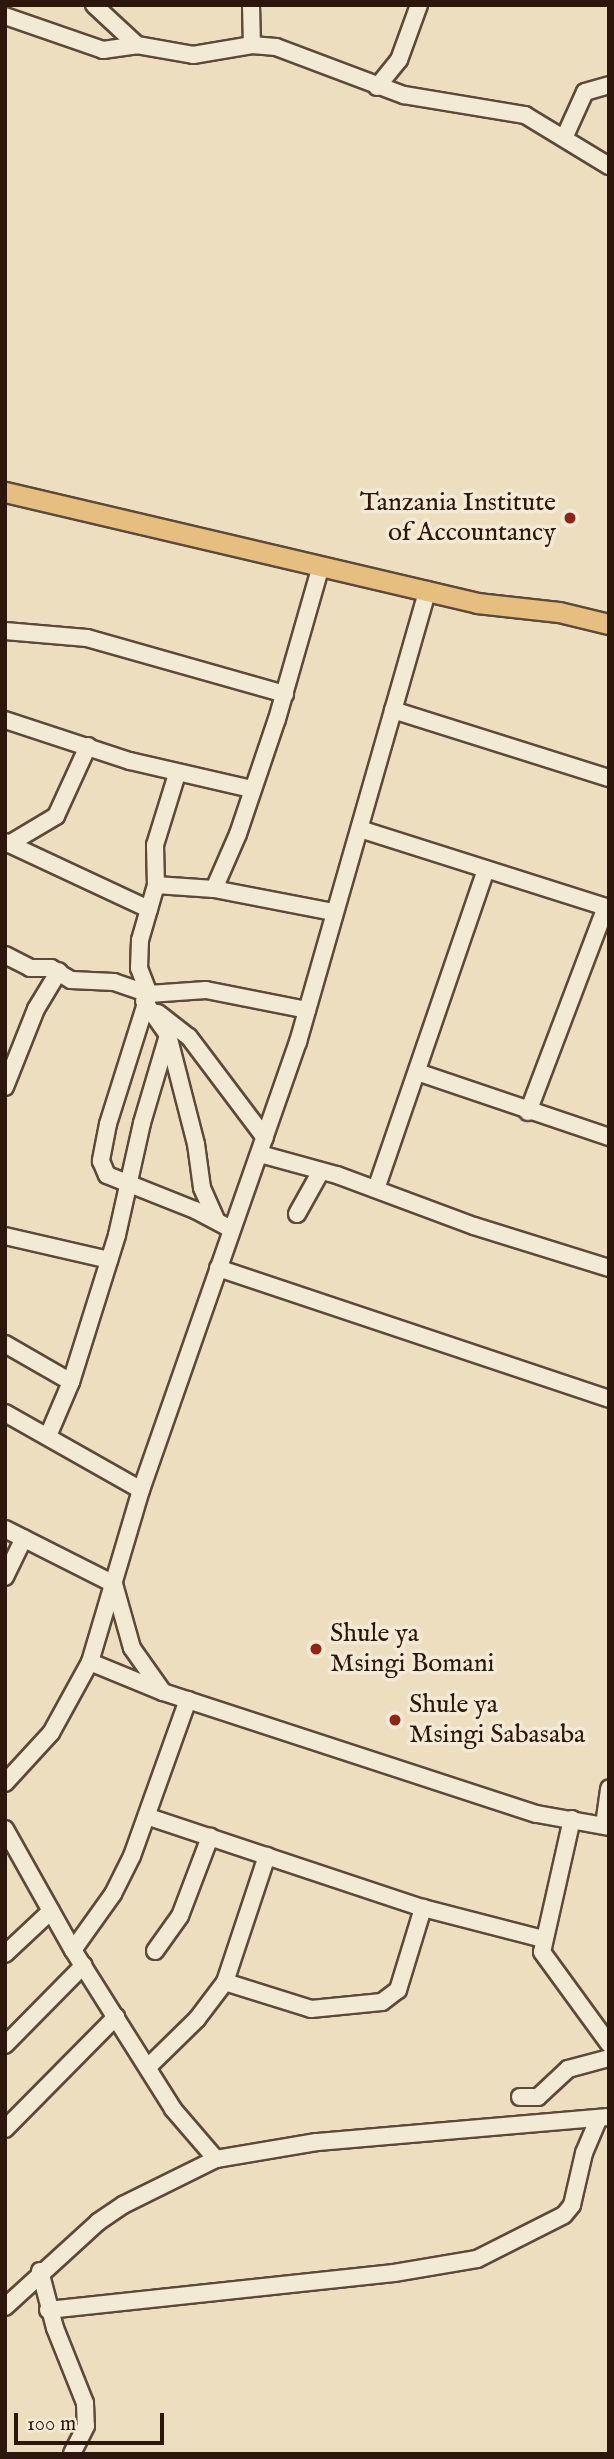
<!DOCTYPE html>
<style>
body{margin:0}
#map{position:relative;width:614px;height:2459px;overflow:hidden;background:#eddebf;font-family:"IM FELL English",serif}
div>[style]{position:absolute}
.roads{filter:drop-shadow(2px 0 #5d493a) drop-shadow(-2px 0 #5d493a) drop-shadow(0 2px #5d493a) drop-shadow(0 -2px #5d493a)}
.minor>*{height:16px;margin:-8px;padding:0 8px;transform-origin:8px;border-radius:8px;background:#f3ead5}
.major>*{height:19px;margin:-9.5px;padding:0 9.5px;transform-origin:9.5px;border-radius:9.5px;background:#e6bf80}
.dots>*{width:19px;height:19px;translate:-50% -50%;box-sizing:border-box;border:4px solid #f3ead5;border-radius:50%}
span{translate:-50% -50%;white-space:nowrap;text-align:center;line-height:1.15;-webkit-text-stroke:7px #f3ead5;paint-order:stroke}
.poi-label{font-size:26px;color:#2d170d}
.right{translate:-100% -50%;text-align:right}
.left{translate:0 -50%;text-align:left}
.frame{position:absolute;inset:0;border:7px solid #2d170d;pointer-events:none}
.scale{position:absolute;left:14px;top:2413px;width:150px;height:32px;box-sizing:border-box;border:4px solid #2d170d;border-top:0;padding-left:9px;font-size:21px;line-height:24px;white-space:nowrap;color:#2d170d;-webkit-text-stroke:5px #f3ead5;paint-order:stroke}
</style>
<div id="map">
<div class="roads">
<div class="minor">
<div style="left:94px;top:5px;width:59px;rotate:42.9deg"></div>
<div style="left:251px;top:5px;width:40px;rotate:88.6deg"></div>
<div style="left:5px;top:16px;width:104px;rotate:19.1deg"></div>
<div style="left:103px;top:50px;width:34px;rotate:-8deg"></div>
<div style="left:137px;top:45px;width:57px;rotate:10.1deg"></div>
<div style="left:193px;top:55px;width:60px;rotate:-9.6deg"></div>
<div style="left:252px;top:45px;width:24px;rotate:5deg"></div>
<div style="left:276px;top:47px;width:137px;rotate:20.6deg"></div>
<div style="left:404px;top:95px;width:123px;rotate:9.4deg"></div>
<div style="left:525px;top:115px;width:98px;rotate:31.3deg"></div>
<div style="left:377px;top:87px;width:35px;rotate:-51deg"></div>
<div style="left:399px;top:60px;width:59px;rotate:-70deg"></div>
<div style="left:565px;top:136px;width:48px;rotate:-65.6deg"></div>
<div style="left:585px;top:92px;width:25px;rotate:-16deg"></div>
<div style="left:5px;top:631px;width:82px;rotate:4.9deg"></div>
<div style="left:87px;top:638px;width:206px;rotate:15.8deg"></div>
<div style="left:393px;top:710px;width:226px;rotate:17.5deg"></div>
<div style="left:5px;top:720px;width:132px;rotate:18.2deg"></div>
<div style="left:130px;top:761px;width:124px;rotate:13deg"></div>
<div style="left:177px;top:774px;width:74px;rotate:107.2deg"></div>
<div style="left:155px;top:845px;width:40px;rotate:88.6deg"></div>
<div style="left:156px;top:885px;width:57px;rotate:106.2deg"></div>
<div style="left:140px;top:940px;width:28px;rotate:92deg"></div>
<div style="left:139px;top:968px;width:28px;rotate:69deg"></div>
<div style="left:149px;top:994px;width:136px;rotate:107.5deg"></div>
<div style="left:108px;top:1124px;width:38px;rotate:101deg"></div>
<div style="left:101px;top:1161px;width:15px;rotate:67deg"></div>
<div style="left:107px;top:1175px;width:95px;rotate:21.7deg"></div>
<div style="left:195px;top:1210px;width:41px;rotate:27.8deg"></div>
<div style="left:360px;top:829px;width:261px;rotate:17.6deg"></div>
<div style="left:5px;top:842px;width:159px;rotate:25deg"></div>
<div style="left:9px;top:844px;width:55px;rotate:-30.8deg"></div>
<div style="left:56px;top:816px;width:77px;rotate:-65.4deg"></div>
<div style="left:156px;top:885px;width:58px;rotate:3.9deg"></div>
<div style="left:214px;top:889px;width:122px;rotate:10.9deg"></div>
<div style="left:214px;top:889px;width:60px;rotate:-66.4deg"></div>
<div style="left:238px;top:834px;width:121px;rotate:-71.3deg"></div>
<div style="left:277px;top:719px;width:159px;rotate:-74deg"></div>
<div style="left:5px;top:955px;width:28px;rotate:27deg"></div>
<div style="left:30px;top:968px;width:21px"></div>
<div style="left:51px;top:968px;width:23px;rotate:31deg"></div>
<div style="left:71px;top:980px;width:43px;rotate:2.7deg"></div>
<div style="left:114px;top:982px;width:37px;rotate:19deg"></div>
<div style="left:149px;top:994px;width:57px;rotate:-4deg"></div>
<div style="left:206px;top:990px;width:103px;rotate:11.2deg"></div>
<div style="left:144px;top:1001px;width:42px;rotate:54.8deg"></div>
<div style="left:168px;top:1035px;width:113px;rotate:75.6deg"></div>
<div style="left:196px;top:1144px;width:44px;rotate:82.2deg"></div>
<div style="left:202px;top:1188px;width:35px;rotate:66deg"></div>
<div style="left:158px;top:1013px;width:39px;rotate:38deg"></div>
<div style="left:189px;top:1037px;width:126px;rotate:53deg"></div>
<div style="left:417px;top:1072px;width:203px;rotate:18.7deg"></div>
<div style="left:5px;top:1087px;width:84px;rotate:-68.3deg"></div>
<div style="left:36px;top:1009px;width:44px;rotate:-58.8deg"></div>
<div style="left:528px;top:1112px;width:219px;rotate:-69.2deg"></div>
<div style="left:260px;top:1154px;width:80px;rotate:15.3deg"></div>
<div style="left:337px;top:1175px;width:146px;rotate:20.4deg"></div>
<div style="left:474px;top:1226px;width:141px;rotate:17.3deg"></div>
<div style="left:376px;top:1189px;width:338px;rotate:-71deg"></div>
<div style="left:297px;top:1214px;width:49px;rotate:-60.8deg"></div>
<div style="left:5px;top:1236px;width:107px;rotate:13deg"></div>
<div style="left:218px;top:1268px;width:412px;rotate:18.5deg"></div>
<div style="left:5px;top:1344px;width:76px;rotate:29.9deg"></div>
<div style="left:5px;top:1413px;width:156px;rotate:29.5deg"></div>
<div style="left:48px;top:1436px;width:59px;rotate:-66.9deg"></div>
<div style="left:71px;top:1382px;width:154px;rotate:-72.6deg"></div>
<div style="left:117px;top:1235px;width:115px;rotate:-77.4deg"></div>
<div style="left:142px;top:1123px;width:92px;rotate:-73.5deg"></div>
<div style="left:5px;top:1529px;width:122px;rotate:26.8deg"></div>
<div style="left:114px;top:1584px;width:66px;rotate:74.3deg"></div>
<div style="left:132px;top:1648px;width:54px;rotate:54.8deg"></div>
<div style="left:5px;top:1577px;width:43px;rotate:-64deg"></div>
<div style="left:90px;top:1662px;width:79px;rotate:22.3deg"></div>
<div style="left:163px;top:1692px;width:393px;rotate:18.1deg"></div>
<div style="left:537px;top:1814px;width:73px;rotate:10.2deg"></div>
<div style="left:5px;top:1783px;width:68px;rotate:-47.4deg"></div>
<div style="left:51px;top:1733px;width:81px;rotate:-61.2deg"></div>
<div style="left:90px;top:1662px;width:179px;rotate:-73.5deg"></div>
<div style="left:141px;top:1490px;width:475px;rotate:-70.7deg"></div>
<div style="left:298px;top:1042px;width:470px;rotate:-74deg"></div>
<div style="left:149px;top:1817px;width:289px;rotate:18.4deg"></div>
<div style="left:423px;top:1908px;width:124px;rotate:14.5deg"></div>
<div style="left:572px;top:1819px;width:136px;rotate:102.7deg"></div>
<div style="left:542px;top:1952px;width:114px;rotate:53.9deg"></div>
<div style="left:604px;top:1825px;width:37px;rotate:-82deg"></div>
<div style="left:5px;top:1829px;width:139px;rotate:60.7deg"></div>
<div style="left:73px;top:1950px;width:188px;rotate:57.8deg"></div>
<div style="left:173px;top:2109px;width:66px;rotate:49.3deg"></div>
<div style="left:73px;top:1950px;width:69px;rotate:-54.5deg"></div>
<div style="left:113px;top:1894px;width:42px;rotate:-63.4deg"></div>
<div style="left:132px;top:1856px;width:166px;rotate:-70.3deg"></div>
<div style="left:155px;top:1951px;width:43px;rotate:-54.5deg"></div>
<div style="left:180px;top:1916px;width:85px;rotate:-69.2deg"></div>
<div style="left:5px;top:1954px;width:63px;rotate:-43.1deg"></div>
<div style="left:225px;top:1982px;width:90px;rotate:17.4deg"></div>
<div style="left:311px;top:2009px;width:71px;rotate:-5.6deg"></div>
<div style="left:382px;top:2002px;width:20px;rotate:-37deg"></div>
<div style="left:398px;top:1990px;width:86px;rotate:-73deg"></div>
<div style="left:5px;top:2045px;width:112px;rotate:-45.4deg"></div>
<div style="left:148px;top:2067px;width:69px;rotate:-44.4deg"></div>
<div style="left:197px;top:2019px;width:46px;rotate:-52.9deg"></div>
<div style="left:225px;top:1982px;width:133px;rotate:-71.6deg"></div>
<div style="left:520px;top:2097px;width:18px"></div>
<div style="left:538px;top:2097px;width:41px;rotate:-43deg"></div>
<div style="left:568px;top:2069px;width:42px;rotate:-15deg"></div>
<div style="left:5px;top:2129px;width:158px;rotate:-45.3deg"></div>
<div style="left:40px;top:2271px;width:59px;rotate:75.3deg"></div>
<div style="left:55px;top:2328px;width:81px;rotate:68.2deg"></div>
<div style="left:85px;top:2403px;width:23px;rotate:88deg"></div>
<div style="left:86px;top:2426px;width:31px;rotate:117deg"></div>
<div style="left:5px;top:2307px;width:126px;rotate:-42.4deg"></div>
<div style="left:98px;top:2222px;width:30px;rotate:-34deg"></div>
<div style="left:123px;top:2205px;width:104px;rotate:-26.3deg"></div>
<div style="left:216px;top:2159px;width:102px;rotate:-9.6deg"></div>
<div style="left:317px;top:2142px;width:293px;rotate:-4.9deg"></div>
<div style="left:48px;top:2310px;width:348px;rotate:-6.1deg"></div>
<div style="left:394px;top:2273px;width:84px;rotate:-9.6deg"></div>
<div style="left:477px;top:2259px;width:97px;rotate:-26.8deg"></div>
<div style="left:564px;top:2215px;width:13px;rotate:-51deg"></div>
<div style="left:572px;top:2205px;width:53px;rotate:-77deg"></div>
<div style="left:584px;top:2153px;width:38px;rotate:-67deg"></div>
</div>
<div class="major">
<div style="left:5px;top:492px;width:485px;rotate:13.2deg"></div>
<div style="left:477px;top:603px;width:82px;rotate:6.3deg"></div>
<div style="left:559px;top:612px;width:51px;rotate:13.5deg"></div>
</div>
</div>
<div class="dots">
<div style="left:570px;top:518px;background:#8f2418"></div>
<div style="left:316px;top:1649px;background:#8f2418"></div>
<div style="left:395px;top:1720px;background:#8f2418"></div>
</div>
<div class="poi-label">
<span class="right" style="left:556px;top:518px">Tanzania Institute<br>of Accountancy</span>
<span class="left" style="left:330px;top:1649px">Shule ya<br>Msingi Bomani</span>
<span class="left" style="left:409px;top:1720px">Shule ya<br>Msingi Sabasaba</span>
</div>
<div class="frame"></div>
<div class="scale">100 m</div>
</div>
